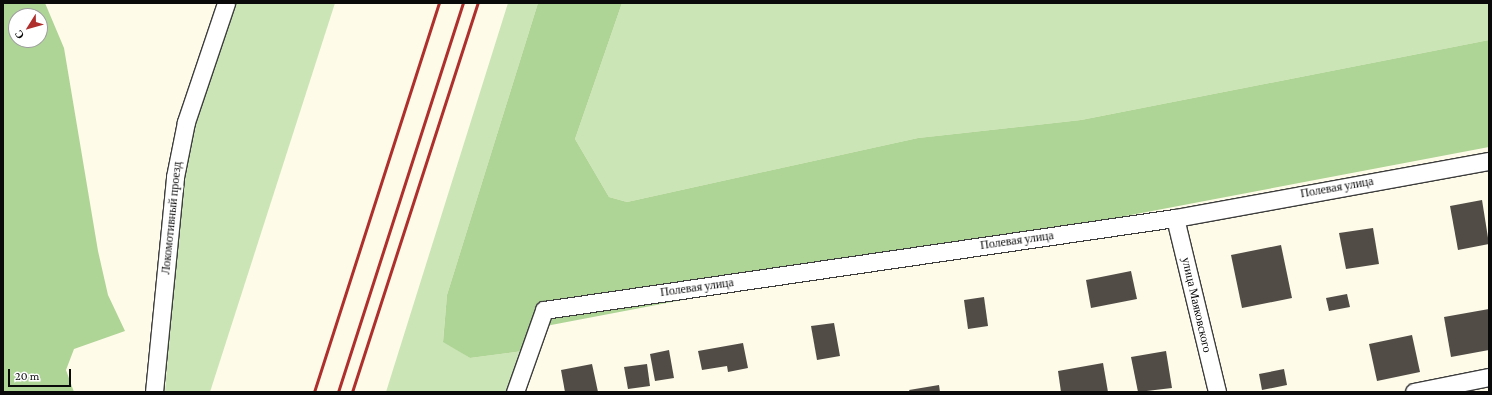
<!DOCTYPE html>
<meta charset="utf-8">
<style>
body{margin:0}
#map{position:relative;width:1492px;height:395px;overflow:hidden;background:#fefbe9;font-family:"Crimson Pro",serif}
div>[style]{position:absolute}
.green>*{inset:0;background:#cbe5b6}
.forest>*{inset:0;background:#aed496}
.building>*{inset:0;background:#524c47}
.roads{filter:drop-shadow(1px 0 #3d3d3d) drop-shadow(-1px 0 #3d3d3d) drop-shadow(0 1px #3d3d3d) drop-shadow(0 -1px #3d3d3d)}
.minor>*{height:17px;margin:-8.5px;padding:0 8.5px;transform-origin:8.5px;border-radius:8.5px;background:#fff}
.rail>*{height:3px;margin:-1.5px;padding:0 1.5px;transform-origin:1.5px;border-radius:1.5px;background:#af2f2d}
span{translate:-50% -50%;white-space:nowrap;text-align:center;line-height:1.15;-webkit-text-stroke:4px #fff;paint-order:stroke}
.street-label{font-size:12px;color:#0a0a0a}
.frame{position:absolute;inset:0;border:4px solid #0a0a0a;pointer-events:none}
.north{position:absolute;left:8px;top:8px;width:40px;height:40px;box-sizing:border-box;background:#fff;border:1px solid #9d9d9d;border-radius:50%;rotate:233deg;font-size:11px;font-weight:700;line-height:16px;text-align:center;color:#0a0a0a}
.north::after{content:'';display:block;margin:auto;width:14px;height:18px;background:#af2f2d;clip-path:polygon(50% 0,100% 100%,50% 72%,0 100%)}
.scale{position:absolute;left:8px;top:369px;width:63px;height:18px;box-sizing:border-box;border:2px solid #0a0a0a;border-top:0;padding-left:5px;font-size:12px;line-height:14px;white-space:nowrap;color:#0a0a0a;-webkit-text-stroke:3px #fff;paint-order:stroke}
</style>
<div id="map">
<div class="green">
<div style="clip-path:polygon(233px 3px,335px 3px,210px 392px,165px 392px,181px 189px,196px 108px)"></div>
<div style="clip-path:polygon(508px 3px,538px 3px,447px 295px,443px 341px,470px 358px,523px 351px,506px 392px,386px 392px)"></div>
<div style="clip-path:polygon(622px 3px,1489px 3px,1489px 40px,1081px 120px,918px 138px,627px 202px,609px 197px,575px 139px)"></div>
</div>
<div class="forest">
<div style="clip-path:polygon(evenodd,3px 3px,45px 3px,64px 48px,98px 251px,108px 295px,125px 331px,74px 349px,66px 370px,74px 392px,3px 392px,3px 3px,16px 16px,40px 16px,40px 40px,16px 40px,16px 16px)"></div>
<div style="clip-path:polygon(538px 3px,622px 3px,575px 139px,609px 197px,627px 202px,918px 138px,1081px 120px,1489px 40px,1489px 147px,530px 329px,523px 351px,470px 358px,443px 342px,447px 295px)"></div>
</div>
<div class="building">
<div style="clip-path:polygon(1482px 200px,1489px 244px,1458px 250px,1450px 206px)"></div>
<div style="clip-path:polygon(1373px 228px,1379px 264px,1346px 269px,1339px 233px)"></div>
<div style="clip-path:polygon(1281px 245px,1292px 298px,1242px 308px,1231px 255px)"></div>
<div style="clip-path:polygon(1131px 271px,1137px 299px,1091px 308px,1086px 280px)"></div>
<div style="clip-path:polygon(1347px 294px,1350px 307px,1329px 311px,1326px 298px)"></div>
<div style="clip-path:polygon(984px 297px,988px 326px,968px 329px,964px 300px)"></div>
<div style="clip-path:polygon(1489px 309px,1489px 350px,1451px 357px,1444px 317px)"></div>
<div style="clip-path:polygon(834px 323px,840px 356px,817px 360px,811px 326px)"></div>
<div style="clip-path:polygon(1412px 335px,1420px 372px,1377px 381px,1369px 344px)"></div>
<div style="clip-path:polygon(743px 343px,748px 368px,728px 372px,727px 366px,702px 370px,698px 351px)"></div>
<div style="clip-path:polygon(669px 350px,674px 378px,655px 381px,650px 354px)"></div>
<div style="clip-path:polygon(1166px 351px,1172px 388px,1138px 392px,1131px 357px)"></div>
<div style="clip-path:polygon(1103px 363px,1108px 392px,1061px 392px,1058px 371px)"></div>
<div style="clip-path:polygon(592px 364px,598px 392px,565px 392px,561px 370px)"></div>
<div style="clip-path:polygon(647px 364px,650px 386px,628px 389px,624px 367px)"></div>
<div style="clip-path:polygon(1284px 369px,1287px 385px,1262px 390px,1259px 374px)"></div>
<div style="clip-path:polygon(939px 385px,940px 392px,910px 392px,909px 390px)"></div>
</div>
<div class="roads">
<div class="minor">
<div style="left:1175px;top:218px;width:179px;rotate:76.4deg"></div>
<div style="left:154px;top:392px;width:216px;rotate:-84.4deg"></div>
<div style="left:175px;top:177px;width:56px;rotate:-78.7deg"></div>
<div style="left:186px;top:122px;width:126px;rotate:-71.4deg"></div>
<div style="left:515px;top:392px;width:87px;rotate:-70.5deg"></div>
<div style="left:544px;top:310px;width:638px;rotate:-8.3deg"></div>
<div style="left:1175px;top:218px;width:319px;rotate:-10.3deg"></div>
<div style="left:1414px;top:392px;width:76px;rotate:-11.3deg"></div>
</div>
</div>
<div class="rail">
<div style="left:314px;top:392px;width:409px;rotate:-72.2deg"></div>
<div style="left:338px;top:392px;width:409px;rotate:-72.2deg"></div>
<div style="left:352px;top:392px;width:409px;rotate:-72.1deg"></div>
</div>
<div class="street-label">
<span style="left:1337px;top:188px;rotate:-10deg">Полевая улица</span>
<span style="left:172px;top:218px;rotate:-84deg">Локомотивный проезд</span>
<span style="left:1017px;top:241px;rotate:-8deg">Полевая улица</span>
<span style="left:697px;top:288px;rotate:-8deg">Полевая улица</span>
<span style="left:1196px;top:305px;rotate:77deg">улица Маяковского</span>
</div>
<div class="frame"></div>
<div class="north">С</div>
<div class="scale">20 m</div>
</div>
